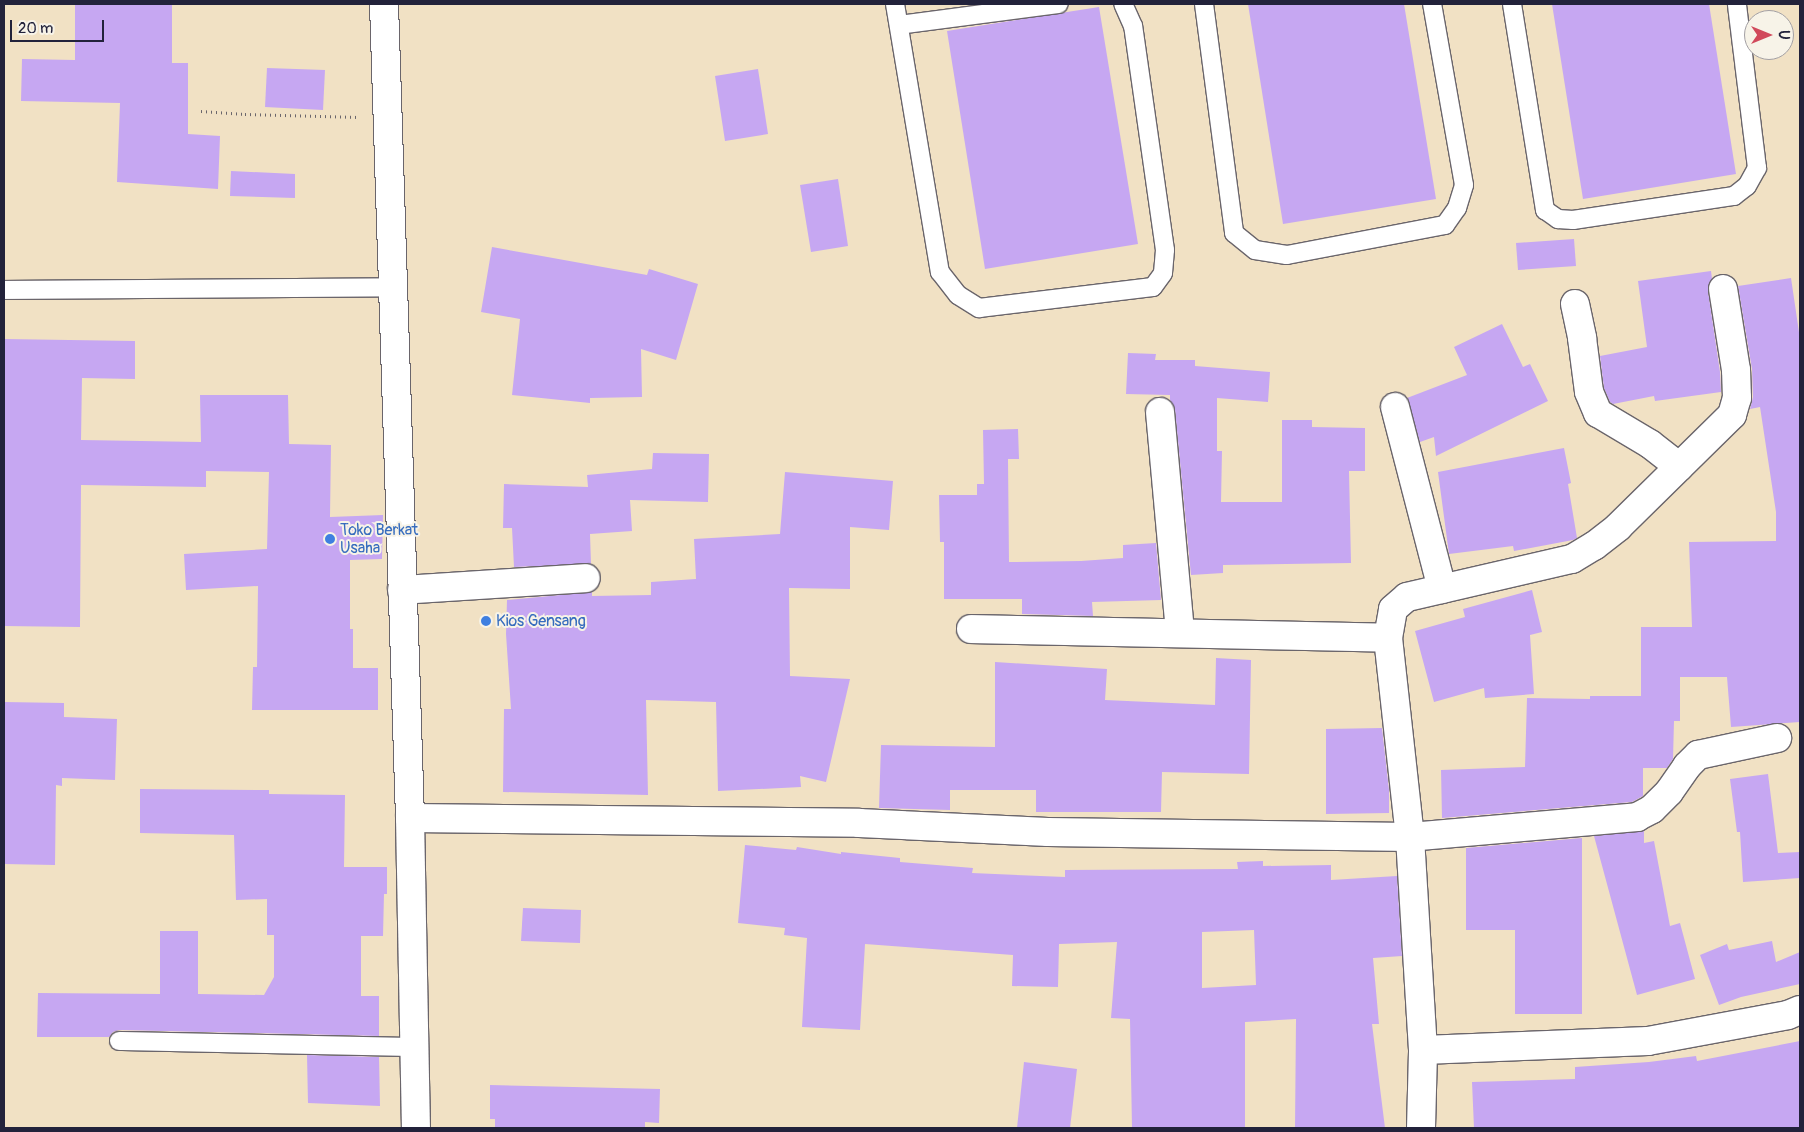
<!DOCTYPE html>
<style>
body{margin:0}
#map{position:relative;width:1804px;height:1132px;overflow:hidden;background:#f1e1c4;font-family:Pangolin,sans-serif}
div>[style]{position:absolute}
.building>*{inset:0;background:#c6a7f2}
.path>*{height:3px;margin-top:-1.5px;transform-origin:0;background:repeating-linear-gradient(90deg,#6a656b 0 1px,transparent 0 5px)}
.roads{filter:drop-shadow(1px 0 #6a656b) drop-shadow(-1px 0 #6a656b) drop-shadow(0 1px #6a656b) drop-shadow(0 -1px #6a656b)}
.service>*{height:18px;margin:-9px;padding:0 9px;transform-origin:9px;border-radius:9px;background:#fff}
.minor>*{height:28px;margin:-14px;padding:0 14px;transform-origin:14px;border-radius:14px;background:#fff}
.trunk>*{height:28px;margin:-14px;padding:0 14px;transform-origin:14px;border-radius:14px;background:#fff}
.dots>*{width:14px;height:14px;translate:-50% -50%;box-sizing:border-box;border:2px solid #f7f3e8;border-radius:50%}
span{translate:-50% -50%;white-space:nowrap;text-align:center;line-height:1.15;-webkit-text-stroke:4px #f7f3e8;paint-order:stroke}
.shop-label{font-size:16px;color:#366cbe}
.left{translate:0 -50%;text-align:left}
.frame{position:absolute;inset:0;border:5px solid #22223b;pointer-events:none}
.north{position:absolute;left:1744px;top:10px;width:50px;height:50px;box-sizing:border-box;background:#f7f3e8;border:1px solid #a29fa3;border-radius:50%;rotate:90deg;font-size:14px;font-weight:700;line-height:20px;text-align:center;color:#22223b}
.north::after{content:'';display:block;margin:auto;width:18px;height:22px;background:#d1495b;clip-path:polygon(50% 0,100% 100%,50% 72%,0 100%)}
.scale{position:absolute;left:10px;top:20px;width:94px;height:22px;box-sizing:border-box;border:2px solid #22223b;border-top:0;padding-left:6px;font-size:15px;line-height:18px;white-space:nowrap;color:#22223b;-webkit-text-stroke:4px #f7f3e8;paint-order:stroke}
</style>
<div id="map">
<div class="building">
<div style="clip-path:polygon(75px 4px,172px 4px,172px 63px,188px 63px,188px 134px,220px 136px,218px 189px,117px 182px,120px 103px,21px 101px,22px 59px,75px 60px)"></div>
<div style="clip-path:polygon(1248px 4px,1404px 4px,1436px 199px,1283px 224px)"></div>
<div style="clip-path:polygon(1552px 4px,1709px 4px,1736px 174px,1583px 199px)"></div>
<div style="clip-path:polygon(1099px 7px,1138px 244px,985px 269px,947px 31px)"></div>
<div style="clip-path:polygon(267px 68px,325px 70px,323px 110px,265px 107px)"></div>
<div style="clip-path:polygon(758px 69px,768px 134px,725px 141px,715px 76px)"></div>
<div style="clip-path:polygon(231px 171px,295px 174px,295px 198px,230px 196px)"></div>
<div style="clip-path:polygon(838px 179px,848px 246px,811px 252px,800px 185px)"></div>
<div style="clip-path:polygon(1574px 239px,1576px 266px,1518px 270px,1516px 243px)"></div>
<div style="clip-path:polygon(492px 247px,647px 275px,649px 269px,698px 284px,676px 360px,641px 349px,642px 397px,590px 398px,590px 403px,512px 395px,520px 319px,481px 312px)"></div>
<div style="clip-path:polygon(1711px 271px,1712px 279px,1708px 291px,1720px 372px,1721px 392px,1655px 401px,1654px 396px,1613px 404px,1610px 402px,1604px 388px,1600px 356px,1647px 347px,1638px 281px)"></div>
<div style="clip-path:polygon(1791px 278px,1800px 339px,1800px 722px,1731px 727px,1727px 677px,1680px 677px,1680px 721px,1674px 721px,1673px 759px,1667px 768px,1643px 768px,1643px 796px,1632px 802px,1442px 818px,1441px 770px,1525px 767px,1527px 698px,1590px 699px,1590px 696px,1641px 696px,1641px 627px,1692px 627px,1689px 542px,1776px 541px,1776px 512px,1760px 407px,1750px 409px,1753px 397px,1752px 369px,1738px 286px)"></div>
<div style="clip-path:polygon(1502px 324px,1523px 367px,1530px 364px,1548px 401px,1436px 456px,1434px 437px,1420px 442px,1407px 398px,1467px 375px,1454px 347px)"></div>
<div style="clip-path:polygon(4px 339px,135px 341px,135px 379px,82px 378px,81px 440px,201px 442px,200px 395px,288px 395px,289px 444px,331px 445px,330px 517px,383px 515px,382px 559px,350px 560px,350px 629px,353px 629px,353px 668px,378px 668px,378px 710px,252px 710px,253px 667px,257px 667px,258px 586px,186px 590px,184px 554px,267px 549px,269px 472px,206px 471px,206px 487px,81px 485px,80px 627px,4px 626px)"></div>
<div style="clip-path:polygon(1128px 353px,1156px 354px,1155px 360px,1195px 360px,1195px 366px,1270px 372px,1268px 402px,1217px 398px,1217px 451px,1222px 451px,1221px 502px,1282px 502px,1282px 420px,1312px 420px,1312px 427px,1365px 428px,1365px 471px,1349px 471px,1351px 563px,1223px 565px,1223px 573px,1191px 575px,1175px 410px,1170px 400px,1170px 395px,1126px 394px)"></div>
<div style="clip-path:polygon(1018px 429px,1019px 459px,1008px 459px,1009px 562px,1081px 561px,1123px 558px,1123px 545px,1156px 543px,1161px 600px,1092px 602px,1093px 616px,1022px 614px,1022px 599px,944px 599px,944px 542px,940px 542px,939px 495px,977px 495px,977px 484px,984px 484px,983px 430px)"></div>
<div style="clip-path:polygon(1564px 448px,1571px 483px,1568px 484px,1577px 538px,1573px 540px,1514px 551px,1513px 546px,1449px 554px,1438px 472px)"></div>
<div style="clip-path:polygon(653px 453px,709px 454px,708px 502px,630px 500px,632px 531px,590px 534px,591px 564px,514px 567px,512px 528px,503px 528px,504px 484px,588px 487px,587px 475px,652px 469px)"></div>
<div style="clip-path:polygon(785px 472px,893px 481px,889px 530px,850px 527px,850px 589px,789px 588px,790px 676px,850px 679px,826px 782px,800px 776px,801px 787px,718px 791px,716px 702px,646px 700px,648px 795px,503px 792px,504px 709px,511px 709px,506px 634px,507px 600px,592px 592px,592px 596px,651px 595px,651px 582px,696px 579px,694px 539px,780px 534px)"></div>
<div style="clip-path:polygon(1532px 590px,1542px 632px,1530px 635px,1534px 694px,1485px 698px,1484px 688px,1434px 702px,1415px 631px,1465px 617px,1463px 609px)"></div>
<div style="clip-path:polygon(1216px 658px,1251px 660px,1249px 774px,1162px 772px,1161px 812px,1036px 812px,1036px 790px,950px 790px,950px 810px,879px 808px,881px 745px,995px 747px,995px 662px,1107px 669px,1105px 700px,1215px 705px)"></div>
<div style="clip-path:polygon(4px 702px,64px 703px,64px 717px,117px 719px,115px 780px,62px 778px,62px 786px,56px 785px,55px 865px,4px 864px)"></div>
<div style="clip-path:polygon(1382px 728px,1389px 790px,1389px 813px,1326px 814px,1326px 729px)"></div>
<div style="clip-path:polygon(1768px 774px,1778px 853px,1800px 852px,1800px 878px,1743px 882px,1740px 832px,1737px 832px,1730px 779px)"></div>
<div style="clip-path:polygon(140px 789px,269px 790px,269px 794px,345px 795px,344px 867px,387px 867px,387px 894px,384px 894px,383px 936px,361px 936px,361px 996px,379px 996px,379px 1036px,119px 1030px,113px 1032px,109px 1037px,37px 1037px,38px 993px,160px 994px,160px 931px,198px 931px,198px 994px,264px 995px,274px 977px,274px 935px,267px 935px,267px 899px,236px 900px,234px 835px,140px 833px)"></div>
<div style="clip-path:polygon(1644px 831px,1644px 843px,1654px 841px,1670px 926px,1680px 923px,1695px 979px,1637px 995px,1594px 836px)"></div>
<div style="clip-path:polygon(1582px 838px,1582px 1014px,1515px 1014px,1515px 930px,1466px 930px,1466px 848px)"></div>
<div style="clip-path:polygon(evenodd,745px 845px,796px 850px,797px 847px,841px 854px,841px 852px,900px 858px,900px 862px,973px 868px,972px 873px,1065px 877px,1065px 870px,1238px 869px,1237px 862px,1263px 861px,1263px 866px,1331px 865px,1331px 880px,1397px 876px,1402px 956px,1373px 958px,1379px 1024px,1372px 1024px,1385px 1128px,1295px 1128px,1296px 1019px,1245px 1022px,1245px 1128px,1132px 1128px,1130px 1019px,1111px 1018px,1117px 942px,1059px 944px,1058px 987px,1012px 986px,1013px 955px,865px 944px,860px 1030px,802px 1027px,807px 938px,784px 935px,785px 928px,738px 923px,745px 845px,1254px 930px,1256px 985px,1202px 988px,1202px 932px,1254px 930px)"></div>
<div style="clip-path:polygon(523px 908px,581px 910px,580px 943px,521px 941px)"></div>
<div style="clip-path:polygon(1772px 941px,1776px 962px,1800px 952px,1800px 984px,1741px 997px,1719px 1005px,1700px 955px,1727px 944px,1729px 950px)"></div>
<div style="clip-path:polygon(1800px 1041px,1800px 1128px,1474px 1128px,1472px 1082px,1575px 1079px,1575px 1067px,1649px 1062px,1696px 1056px,1697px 1061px)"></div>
<div style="clip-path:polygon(307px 1055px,379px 1057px,380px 1106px,308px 1103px)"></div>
<div style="clip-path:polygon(1024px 1062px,1077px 1069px,1070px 1128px,1017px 1128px)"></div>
<div style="clip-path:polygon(490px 1085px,660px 1089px,659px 1123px,645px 1122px,645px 1128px,495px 1128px,495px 1119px,490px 1119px)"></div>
</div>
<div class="path">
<div style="left:201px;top:111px;width:44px;rotate:3.9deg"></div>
<div style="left:245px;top:114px;width:114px;rotate:1.5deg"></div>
</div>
<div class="roads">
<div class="service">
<div style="left:895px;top:4px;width:272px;rotate:80.5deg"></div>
<div style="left:940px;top:272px;width:29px;rotate:52deg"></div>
<div style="left:958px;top:295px;width:25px;rotate:32deg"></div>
<div style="left:979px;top:308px;width:175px;rotate:-6.9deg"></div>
<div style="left:1153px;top:287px;width:17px;rotate:-54deg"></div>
<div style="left:1163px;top:273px;width:23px;rotate:-85deg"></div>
<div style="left:1165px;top:250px;width:226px;rotate:-98.1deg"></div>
<div style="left:1133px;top:26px;width:24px;rotate:-114deg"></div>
<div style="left:1204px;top:4px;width:231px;rotate:82.5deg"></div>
<div style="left:1234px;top:233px;width:27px;rotate:39deg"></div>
<div style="left:1255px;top:250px;width:32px;rotate:9deg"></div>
<div style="left:1287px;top:255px;width:161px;rotate:-10.8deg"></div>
<div style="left:1445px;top:225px;width:21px;rotate:-55deg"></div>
<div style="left:1457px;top:208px;width:24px;rotate:-73deg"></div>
<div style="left:1464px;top:185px;width:184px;rotate:-100deg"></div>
<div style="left:1512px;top:4px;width:209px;rotate:80.9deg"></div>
<div style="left:1545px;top:210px;width:16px;rotate:35deg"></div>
<div style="left:1558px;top:219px;width:15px;rotate:4deg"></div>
<div style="left:1573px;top:220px;width:163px;rotate:-8.5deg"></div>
<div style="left:1734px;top:196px;width:16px;rotate:-38deg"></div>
<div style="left:1747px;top:186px;width:21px;rotate:-61deg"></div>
<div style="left:1757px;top:168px;width:165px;rotate:-97deg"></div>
<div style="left:899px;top:25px;width:161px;rotate:-7.5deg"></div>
<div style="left:4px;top:290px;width:391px;rotate:-0.4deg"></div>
<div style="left:119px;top:1041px;width:295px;rotate:1.2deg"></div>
</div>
<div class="minor">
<div style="left:1575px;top:304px;width:35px;rotate:78deg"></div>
<div style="left:1582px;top:338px;width:54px;rotate:82.6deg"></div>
<div style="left:1589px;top:392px;width:23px;rotate:67deg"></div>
<div style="left:1598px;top:413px;width:61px;rotate:30.8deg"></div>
<div style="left:1650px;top:444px;width:37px;rotate:38deg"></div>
<div style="left:1395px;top:407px;width:188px;rotate:75.5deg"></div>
<div style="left:1160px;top:412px;width:221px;rotate:84.8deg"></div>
<div style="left:402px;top:590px;width:184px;rotate:-3.7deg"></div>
<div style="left:971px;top:629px;width:417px;rotate:1.2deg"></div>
<div style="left:410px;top:818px;width:449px;rotate:0.6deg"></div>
<div style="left:859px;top:823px;width:189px;rotate:2.7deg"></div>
<div style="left:1048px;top:832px;width:362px;rotate:0.8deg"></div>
<div style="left:1410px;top:837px;width:228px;rotate:-5deg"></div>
<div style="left:1637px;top:817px;width:17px;rotate:-28deg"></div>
<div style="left:1652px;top:809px;width:24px;rotate:-45deg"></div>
<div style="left:1669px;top:792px;width:32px;rotate:-55deg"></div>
<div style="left:1687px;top:766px;width:16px;rotate:-45deg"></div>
<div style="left:1698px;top:755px;width:81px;rotate:-12.1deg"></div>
<div style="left:1423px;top:1050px;width:225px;rotate:-2.3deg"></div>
<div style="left:1648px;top:1041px;width:142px;rotate:-10.5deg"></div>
<div style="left:1788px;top:1015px;width:13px;rotate:-23deg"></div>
<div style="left:1421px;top:1128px;width:78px;rotate:-88.5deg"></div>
<div style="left:1423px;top:1050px;width:213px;rotate:-93.5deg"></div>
<div style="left:1410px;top:837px;width:200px;rotate:-96.3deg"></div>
<div style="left:1388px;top:638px;width:29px;rotate:-80deg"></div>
<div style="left:1393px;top:609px;width:18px;rotate:-41deg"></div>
<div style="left:1407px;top:597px;width:169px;rotate:-13deg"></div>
<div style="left:1572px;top:559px;width:26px;rotate:-31deg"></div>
<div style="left:1594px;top:546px;width:31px;rotate:-38deg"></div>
<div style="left:1618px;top:527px;width:160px;rotate:-44.5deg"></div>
<div style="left:1732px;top:415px;width:18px;rotate:-74deg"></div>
<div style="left:1737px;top:398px;width:28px;rotate:-92deg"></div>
<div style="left:1736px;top:370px;width:82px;rotate:-99.1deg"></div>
</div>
<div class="trunk">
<div style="left:384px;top:4px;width:814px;rotate:88.17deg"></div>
<div style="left:410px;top:818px;width:310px;rotate:88.9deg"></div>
</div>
</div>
<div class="dots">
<div style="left:330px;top:539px;background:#3f7fe0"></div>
<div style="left:486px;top:621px;background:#3f7fe0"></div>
</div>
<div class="shop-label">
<span class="left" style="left:340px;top:539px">Toko Berkat<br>Usaha</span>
<span class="left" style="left:496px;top:621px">Kios Gensang</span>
</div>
<div class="frame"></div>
<div class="north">U</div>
<div class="scale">20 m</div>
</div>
